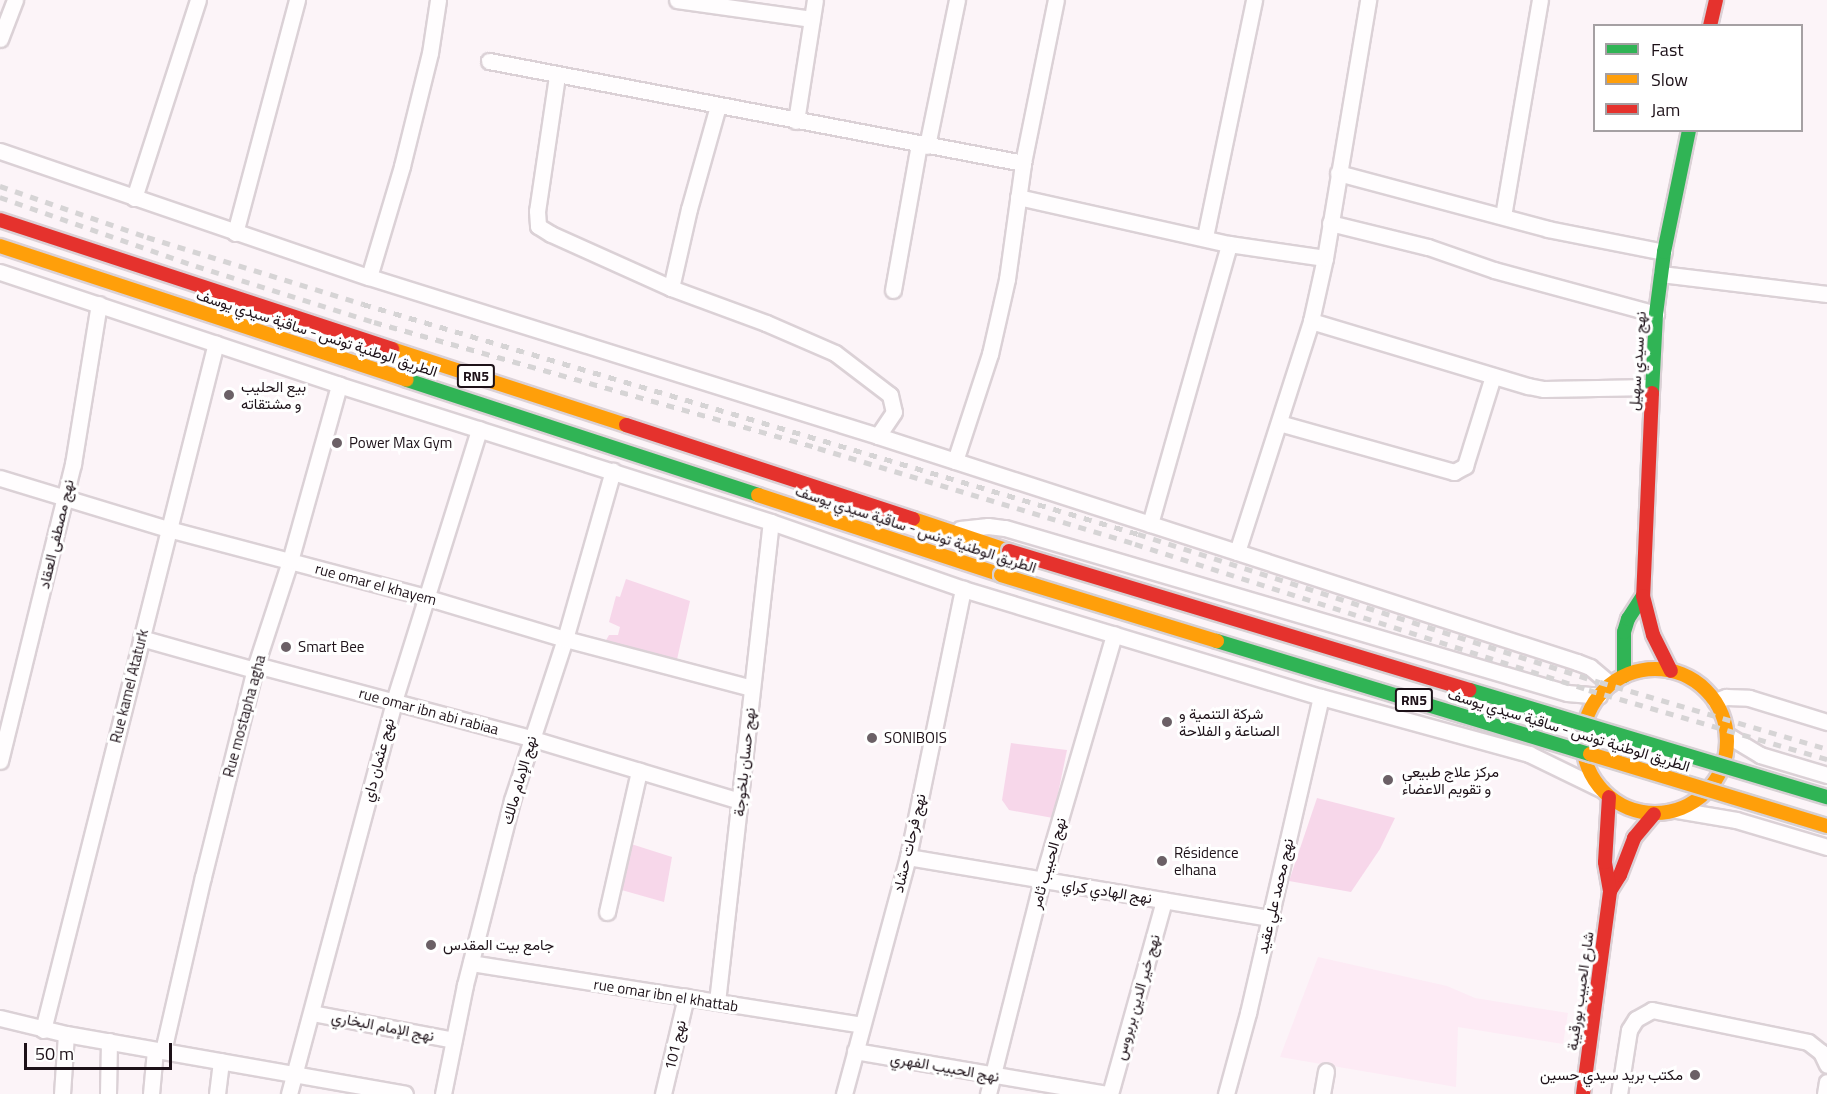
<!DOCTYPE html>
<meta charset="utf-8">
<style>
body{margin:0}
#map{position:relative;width:1827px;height:1094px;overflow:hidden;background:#fcf4f8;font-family:"Titillium Web",Vazirmatn,sans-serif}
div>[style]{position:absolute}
.built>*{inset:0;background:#fdebf5}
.green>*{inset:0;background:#f7d7ea}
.roads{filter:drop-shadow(2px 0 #dbd1d6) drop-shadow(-2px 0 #dbd1d6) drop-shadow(0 2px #dbd1d6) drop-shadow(0 -2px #dbd1d6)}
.street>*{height:15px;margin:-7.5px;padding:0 7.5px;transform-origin:7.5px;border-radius:7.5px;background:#fffdfe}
.fast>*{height:14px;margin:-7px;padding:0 7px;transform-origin:7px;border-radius:7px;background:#30b455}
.slow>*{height:14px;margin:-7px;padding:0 7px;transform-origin:7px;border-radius:7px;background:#ff9f0a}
.slow>.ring{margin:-7px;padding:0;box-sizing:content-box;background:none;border:14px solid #ff9f0a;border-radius:50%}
.jam>*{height:14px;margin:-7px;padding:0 7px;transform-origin:7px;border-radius:7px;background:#e5322d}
.rail>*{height:4.5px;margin-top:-2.25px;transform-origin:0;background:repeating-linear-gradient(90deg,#d6d4d5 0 8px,transparent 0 16px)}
.bridges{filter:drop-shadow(2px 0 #d6d0d3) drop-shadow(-2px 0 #d6d0d3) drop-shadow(0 2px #d6d0d3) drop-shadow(0 -2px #d6d0d3)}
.fast-bridge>*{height:14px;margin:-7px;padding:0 7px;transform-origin:7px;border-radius:7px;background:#30b455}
.slow-bridge>*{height:14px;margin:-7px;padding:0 7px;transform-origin:7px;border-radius:7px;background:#ff9f0a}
.jam-bridge>*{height:14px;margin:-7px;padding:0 7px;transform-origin:7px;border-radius:7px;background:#e5322d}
.dots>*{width:16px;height:16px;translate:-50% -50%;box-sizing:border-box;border:3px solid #fff;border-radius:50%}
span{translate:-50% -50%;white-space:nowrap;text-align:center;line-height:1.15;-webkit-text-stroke:6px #fff;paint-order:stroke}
.shield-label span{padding:2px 4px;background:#fff;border:2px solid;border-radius:4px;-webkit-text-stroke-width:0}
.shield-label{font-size:14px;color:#1d1118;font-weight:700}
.street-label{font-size:15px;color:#1d1118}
.poi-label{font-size:15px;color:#1d1118}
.left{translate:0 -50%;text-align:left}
.right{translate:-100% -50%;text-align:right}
.legend{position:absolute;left:1593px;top:24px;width:210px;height:108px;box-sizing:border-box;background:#fff;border:2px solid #a5a0a3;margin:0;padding:8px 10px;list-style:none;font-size:18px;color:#1d1118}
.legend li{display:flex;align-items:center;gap:12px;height:30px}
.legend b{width:30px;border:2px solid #a5a0a3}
.scale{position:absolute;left:24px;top:1043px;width:148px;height:27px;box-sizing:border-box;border:3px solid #1d1118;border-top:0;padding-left:8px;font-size:18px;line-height:21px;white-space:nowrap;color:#1d1118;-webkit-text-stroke:4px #fff;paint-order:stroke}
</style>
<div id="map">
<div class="built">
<div style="clip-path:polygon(1318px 957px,1447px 986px,1475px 998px,1568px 1013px,1563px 1044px,1458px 1027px,1456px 1087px,1280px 1057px)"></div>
</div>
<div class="green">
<div style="clip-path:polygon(626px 579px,690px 601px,676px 664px,605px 642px,609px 635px,618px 635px,620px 627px,609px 622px,616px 596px,620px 597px)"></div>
<div style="clip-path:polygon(1011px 743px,1067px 750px,1053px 818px,1009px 810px,1002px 800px)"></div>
<div style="clip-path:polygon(1317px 798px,1395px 818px,1380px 849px,1351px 892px,1289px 881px)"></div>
<div style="clip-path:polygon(628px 843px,672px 857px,664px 902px,618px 889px)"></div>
</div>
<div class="roads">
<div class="street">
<div style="left:677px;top:0;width:136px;rotate:8deg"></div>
<div style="left:0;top:39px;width:42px;rotate:-69deg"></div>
<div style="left:489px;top:61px;width:544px;rotate:10.81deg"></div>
<div style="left:557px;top:76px;width:136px;rotate:98.4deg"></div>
<div style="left:537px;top:211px;width:15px;rotate:86deg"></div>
<div style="left:538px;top:226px;width:15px;rotate:32deg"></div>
<div style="left:551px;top:234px;width:132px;rotate:24.2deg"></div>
<div style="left:671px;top:288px;width:101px;rotate:20.2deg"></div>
<div style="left:766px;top:323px;width:75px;rotate:23.5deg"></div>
<div style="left:835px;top:353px;width:69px;rotate:37.4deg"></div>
<div style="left:890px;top:395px;width:17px;rotate:77deg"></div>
<div style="left:894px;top:412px;width:29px;rotate:124deg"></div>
<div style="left:796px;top:121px;width:122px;rotate:-81.1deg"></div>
<div style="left:927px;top:146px;width:149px;rotate:-78.4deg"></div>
<div style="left:0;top:151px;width:390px;rotate:18.9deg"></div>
<div style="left:369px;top:277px;width:533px;rotate:17.35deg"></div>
<div style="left:878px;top:436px;width:735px;rotate:17.92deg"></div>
<div style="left:1577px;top:662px;width:14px;rotate:21deg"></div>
<div style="left:1590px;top:667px;width:26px;rotate:40deg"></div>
<div style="left:1338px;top:173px;width:217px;rotate:14.9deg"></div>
<div style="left:1548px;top:229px;width:118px;rotate:11.2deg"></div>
<div style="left:1018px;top:197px;width:216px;rotate:12.6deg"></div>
<div style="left:1229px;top:244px;width:97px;rotate:8.3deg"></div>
<div style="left:134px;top:198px;width:208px;rotate:-72.1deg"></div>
<div style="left:1503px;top:216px;width:219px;rotate:-80.3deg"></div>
<div style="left:1330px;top:223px;width:101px;rotate:13.8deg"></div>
<div style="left:1428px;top:247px;width:70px;rotate:19.2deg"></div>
<div style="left:1494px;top:270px;width:168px;rotate:15.2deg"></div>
<div style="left:235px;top:233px;width:241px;rotate:-75.1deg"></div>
<div style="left:1205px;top:237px;width:242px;rotate:-78.3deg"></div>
<div style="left:0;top:272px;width:357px;rotate:18.4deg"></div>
<div style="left:339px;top:385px;width:453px;rotate:17.6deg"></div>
<div style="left:771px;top:522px;width:203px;rotate:19.2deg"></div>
<div style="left:963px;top:589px;width:374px;rotate:16.8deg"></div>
<div style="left:1321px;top:697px;width:216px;rotate:15.3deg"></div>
<div style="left:1529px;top:754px;width:80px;rotate:25.9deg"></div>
<div style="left:1661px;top:274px;width:167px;rotate:6.9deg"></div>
<div style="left:369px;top:277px;width:116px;rotate:-73.4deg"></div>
<div style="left:402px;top:166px;width:116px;rotate:-76.1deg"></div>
<div style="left:430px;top:53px;width:54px;rotate:-81.4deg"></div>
<div style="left:671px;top:288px;width:81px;rotate:-77.2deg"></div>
<div style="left:689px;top:209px;width:107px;rotate:-74.3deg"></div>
<div style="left:893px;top:290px;width:148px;rotate:-79.9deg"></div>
<div style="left:1311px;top:321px;width:227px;rotate:16.7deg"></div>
<div style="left:1528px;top:386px;width:16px;rotate:11deg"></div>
<div style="left:1544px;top:389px;width:107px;rotate:-1.1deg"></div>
<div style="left:1279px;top:423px;width:182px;rotate:15.6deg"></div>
<div style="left:1454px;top:472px;width:13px;rotate:-29deg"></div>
<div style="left:1465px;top:466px;width:94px;rotate:-72.7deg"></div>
<div style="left:955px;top:461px;width:113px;rotate:-71.9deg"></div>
<div style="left:990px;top:354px;width:77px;rotate:-77.2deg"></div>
<div style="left:1007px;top:279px;width:117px;rotate:-82.1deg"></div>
<div style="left:1023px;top:163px;width:166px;rotate:-78.6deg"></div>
<div style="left:0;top:478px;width:176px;rotate:16.9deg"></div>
<div style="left:168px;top:529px;width:266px;rotate:14.8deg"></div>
<div style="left:425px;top:597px;width:146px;rotate:16.7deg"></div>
<div style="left:565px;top:639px;width:193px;rotate:14.7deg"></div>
<div style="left:1150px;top:524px;width:291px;rotate:-74.2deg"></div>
<div style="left:960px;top:529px;width:28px;rotate:-6deg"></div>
<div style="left:988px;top:526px;width:17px;rotate:7deg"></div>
<div style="left:1005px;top:528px;width:586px;rotate:16.36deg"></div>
<div style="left:1567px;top:693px;width:32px;rotate:5deg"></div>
<div style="left:1237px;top:552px;width:243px;rotate:-72.2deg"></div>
<div style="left:1311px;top:321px;width:65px;rotate:-77.5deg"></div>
<div style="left:1325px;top:258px;width:262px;rotate:-80.5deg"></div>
<div style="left:141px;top:638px;width:118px;rotate:15.7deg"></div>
<div style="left:256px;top:665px;width:284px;rotate:14.9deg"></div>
<div style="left:530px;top:738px;width:219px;rotate:16.7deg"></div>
<div style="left:1715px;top:701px;width:12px;rotate:-20deg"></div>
<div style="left:1726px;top:697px;width:23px;rotate:2deg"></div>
<div style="left:1749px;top:698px;width:82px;rotate:17.1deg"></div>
<div style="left:1727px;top:735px;width:39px;rotate:31deg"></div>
<div style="left:1760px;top:755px;width:70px;rotate:16.6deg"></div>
<div style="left:0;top:761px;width:306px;rotate:-76.2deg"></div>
<div style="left:73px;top:464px;width:162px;rotate:-80.8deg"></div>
<div style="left:1677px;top:810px;width:60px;rotate:9.6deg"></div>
<div style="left:1736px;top:820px;width:95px;rotate:16.5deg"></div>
<div style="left:908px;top:857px;width:367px;rotate:9.6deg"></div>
<div style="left:607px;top:912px;width:145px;rotate:-77.2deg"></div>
<div style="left:471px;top:963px;width:395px;rotate:9deg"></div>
<div style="left:717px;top:1002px;width:483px;rotate:-83.6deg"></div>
<div style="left:312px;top:1013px;width:144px;rotate:10.8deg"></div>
<div style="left:0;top:1018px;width:68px;rotate:13.6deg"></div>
<div style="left:66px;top:1034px;width:344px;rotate:10deg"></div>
<div style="left:43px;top:1030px;width:708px;rotate:-75.87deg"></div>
<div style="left:163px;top:1051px;width:179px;rotate:-77.1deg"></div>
<div style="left:203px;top:877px;width:219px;rotate:-76deg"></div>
<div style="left:256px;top:665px;width:109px;rotate:-71.9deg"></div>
<div style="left:290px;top:561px;width:183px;rotate:-74.4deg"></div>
<div style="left:855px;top:1051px;width:255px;rotate:9.7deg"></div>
<div style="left:62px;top:1094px;width:60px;rotate:-86.2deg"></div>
<div style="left:108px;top:1094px;width:53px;rotate:-88.9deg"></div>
<div style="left:151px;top:1094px;width:44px;rotate:-84.8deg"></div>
<div style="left:217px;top:1094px;width:33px;rotate:-83deg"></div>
<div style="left:289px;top:1094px;width:407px;rotate:-75deg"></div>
<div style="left:394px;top:701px;width:285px;rotate:-72.6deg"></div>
<div style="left:443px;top:1094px;width:111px;rotate:-78.6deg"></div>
<div style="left:465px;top:985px;width:191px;rotate:-75.7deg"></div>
<div style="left:512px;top:800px;width:169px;rotate:-71.8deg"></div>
<div style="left:565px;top:639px;width:175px;rotate:-74.1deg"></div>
<div style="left:663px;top:1094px;width:100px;rotate:-76.7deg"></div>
<div style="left:844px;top:1094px;width:245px;rotate:-74.9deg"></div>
<div style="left:908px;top:857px;width:274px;rotate:-78.4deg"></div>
<div style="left:988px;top:1094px;width:220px;rotate:-75.8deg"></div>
<div style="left:1042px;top:881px;width:257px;rotate:-73.7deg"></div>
<div style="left:1110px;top:1094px;width:201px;rotate:-74.4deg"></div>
<div style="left:1226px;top:1094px;width:84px;rotate:-74.8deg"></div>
<div style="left:1248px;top:1013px;width:324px;rotate:-77deg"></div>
<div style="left:1322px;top:1094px;width:23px;rotate:-80deg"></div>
<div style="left:1619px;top:1094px;width:65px;rotate:-81.1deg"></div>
<div style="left:1629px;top:1030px;width:13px;rotate:-58deg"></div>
<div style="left:1636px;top:1019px;width:18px;rotate:-29deg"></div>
<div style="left:1652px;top:1010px;width:159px;rotate:11.6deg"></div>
<div style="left:1808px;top:1042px;width:16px;rotate:38deg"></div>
<div style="left:1821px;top:1052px;width:14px;rotate:65deg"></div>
<div style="left:1825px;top:1094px;width:12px;rotate:-81deg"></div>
</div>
<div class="fast">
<div style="left:407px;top:380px;width:369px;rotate:18.1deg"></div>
<div style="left:1652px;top:393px;width:79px;rotate:-87.1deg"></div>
<div style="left:1656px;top:314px;width:63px;rotate:-82.6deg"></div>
<div style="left:1664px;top:252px;width:125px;rotate:-78.4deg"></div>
<div style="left:1624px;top:676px;width:44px;rotate:-90deg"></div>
<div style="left:1624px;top:632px;width:14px;rotate:-73deg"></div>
<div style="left:1628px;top:619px;width:27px;rotate:-57deg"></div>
</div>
<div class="slow">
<div style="left:0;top:246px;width:428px;rotate:18.2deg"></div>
<div style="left:392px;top:349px;width:246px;rotate:18deg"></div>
<div style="left:758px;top:495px;width:256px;rotate:18.2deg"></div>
<div style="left:913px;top:519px;width:101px;rotate:18.4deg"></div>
<div class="ring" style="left:1583px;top:669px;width:130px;height:130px"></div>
</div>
<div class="jam">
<div style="left:1710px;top:26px;width:27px;rotate:-77deg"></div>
<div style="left:0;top:220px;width:413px;rotate:18.2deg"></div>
<div style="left:1652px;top:393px;width:203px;rotate:92.5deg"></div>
<div style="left:1643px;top:596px;width:40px;rotate:75.6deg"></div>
<div style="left:1653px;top:635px;width:40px;rotate:63.4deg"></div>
<div style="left:626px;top:425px;width:302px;rotate:18.1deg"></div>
<div style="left:1610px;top:891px;width:19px;rotate:-58deg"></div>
<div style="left:1620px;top:875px;width:40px;rotate:-69deg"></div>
<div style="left:1634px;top:838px;width:31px;rotate:-50deg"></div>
<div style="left:1583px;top:1094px;width:205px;rotate:-82.4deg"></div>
<div style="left:1610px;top:891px;width:29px;rotate:-100deg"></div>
<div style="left:1605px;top:862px;width:65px;rotate:-86.5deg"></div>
</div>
</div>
<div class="rail">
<div style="left:0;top:186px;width:156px;rotate:19.1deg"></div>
<div style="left:147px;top:237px;width:226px;rotate:17.2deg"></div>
<div style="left:363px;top:304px;width:808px;rotate:16.53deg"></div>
<div style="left:1138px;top:534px;width:485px;rotate:17.8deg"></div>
<div style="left:1600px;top:682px;width:237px;rotate:16.4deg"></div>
<div style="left:0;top:197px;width:208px;rotate:19.4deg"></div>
<div style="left:196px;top:266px;width:187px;rotate:17.5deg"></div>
<div style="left:374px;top:322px;width:462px;rotate:15.8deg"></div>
<div style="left:818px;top:448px;width:331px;rotate:16.8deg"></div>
<div style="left:1135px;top:544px;width:477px;rotate:17.8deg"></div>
<div style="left:1589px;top:690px;width:248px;rotate:16.2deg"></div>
</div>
<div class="bridges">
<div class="fast-bridge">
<div style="left:1217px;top:641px;width:390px;rotate:16.9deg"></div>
<div style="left:1470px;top:690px;width:373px;rotate:16.7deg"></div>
</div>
<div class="slow-bridge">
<div style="left:1001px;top:575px;width:226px;rotate:17deg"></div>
<div style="left:1590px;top:754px;width:248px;rotate:16.9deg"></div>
</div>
<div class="jam-bridge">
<div style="left:1009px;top:551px;width:481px;rotate:16.8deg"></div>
</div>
</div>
<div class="dots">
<div style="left:229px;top:395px;background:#6b6066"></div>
<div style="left:337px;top:443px;background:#6b6066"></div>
<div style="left:286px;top:647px;background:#6b6066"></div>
<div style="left:1167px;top:722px;background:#6b6066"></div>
<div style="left:872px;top:738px;background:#6b6066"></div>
<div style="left:1388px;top:780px;background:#6b6066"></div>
<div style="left:1162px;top:861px;background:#6b6066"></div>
<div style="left:431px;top:945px;background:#6b6066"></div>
<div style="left:1695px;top:1075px;background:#6b6066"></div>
</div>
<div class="shield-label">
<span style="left:476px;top:376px">RN5</span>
<span style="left:1414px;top:700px">RN5</span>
</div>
<div class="street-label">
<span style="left:317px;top:333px;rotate:18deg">الطريق الوطنية تونس - ساقية سيدي يوسف</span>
<span style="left:1637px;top:361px;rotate:-86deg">نهج سيدي سهيل</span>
<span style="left:916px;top:529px;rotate:18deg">الطريق الوطنية تونس - ساقية سيدي يوسف</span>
<span style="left:56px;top:534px;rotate:-77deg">نهج مصطفى العقاد</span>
<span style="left:376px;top:584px;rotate:15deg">rue omar el khayem</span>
<span style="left:129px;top:686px;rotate:-76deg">Rue kamel Ataturk</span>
<span style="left:429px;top:711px;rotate:15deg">rue omar ibn abi rabiaa</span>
<span style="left:244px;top:716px;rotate:-75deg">Rue mostapha agha</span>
<span style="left:1569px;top:730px;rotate:17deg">الطريق الوطنية تونس - ساقية سيدي يوسف</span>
<span style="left:378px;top:760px;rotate:-75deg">نهج عثمان داي</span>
<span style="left:744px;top:762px;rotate:-84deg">نهج حسان بلخوجة</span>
<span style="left:519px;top:780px;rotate:-74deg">نهج الإمام مالك</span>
<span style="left:909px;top:843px;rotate:-77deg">نهج فرحات حشاد</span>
<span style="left:1048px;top:863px;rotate:-74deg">نهج الحبيب ثامر</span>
<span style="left:1107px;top:891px;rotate:9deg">نهج الهادي كراي</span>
<span style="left:1275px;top:896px;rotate:-77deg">نهج محمد علي عقيد</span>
<span style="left:1580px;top:991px;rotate:-82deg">شارع الحبيب بورقيبة</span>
<span style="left:666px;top:995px;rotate:9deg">rue omar ibn el khattab</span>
<span style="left:1137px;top:997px;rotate:-74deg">نهج خير الدين بربروس</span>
<span style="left:383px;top:1026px;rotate:11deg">نهج الإمام البخاري</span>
<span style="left:675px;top:1045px;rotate:-77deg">نهج 101</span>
<span style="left:945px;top:1067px;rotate:10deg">نهج الحبيب الفهري</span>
</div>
<div class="poi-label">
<span class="left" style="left:241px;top:395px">بيع الحليب<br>و مشتقاته</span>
<span class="left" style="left:349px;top:443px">Power Max Gym</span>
<span class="left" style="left:298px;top:647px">Smart Bee</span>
<span class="left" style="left:1179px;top:722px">شركة التنمية و<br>الصناعة و الفلاحة</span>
<span class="left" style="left:884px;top:738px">SONIBOIS</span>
<span class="left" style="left:1402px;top:780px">مركز علاج طبيعي<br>و تقويم الاعضاء</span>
<span class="left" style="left:1174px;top:861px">Résidence<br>elhana</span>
<span class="left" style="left:443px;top:945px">جامع بيت المقدس</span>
<span class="right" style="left:1683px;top:1075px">مكتب بريد سيدي حسين</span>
</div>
<ul class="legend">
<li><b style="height:8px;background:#30b455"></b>Fast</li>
<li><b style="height:8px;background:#ff9f0a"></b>Slow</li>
<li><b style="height:8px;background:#e5322d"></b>Jam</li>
</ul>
<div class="scale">50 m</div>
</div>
